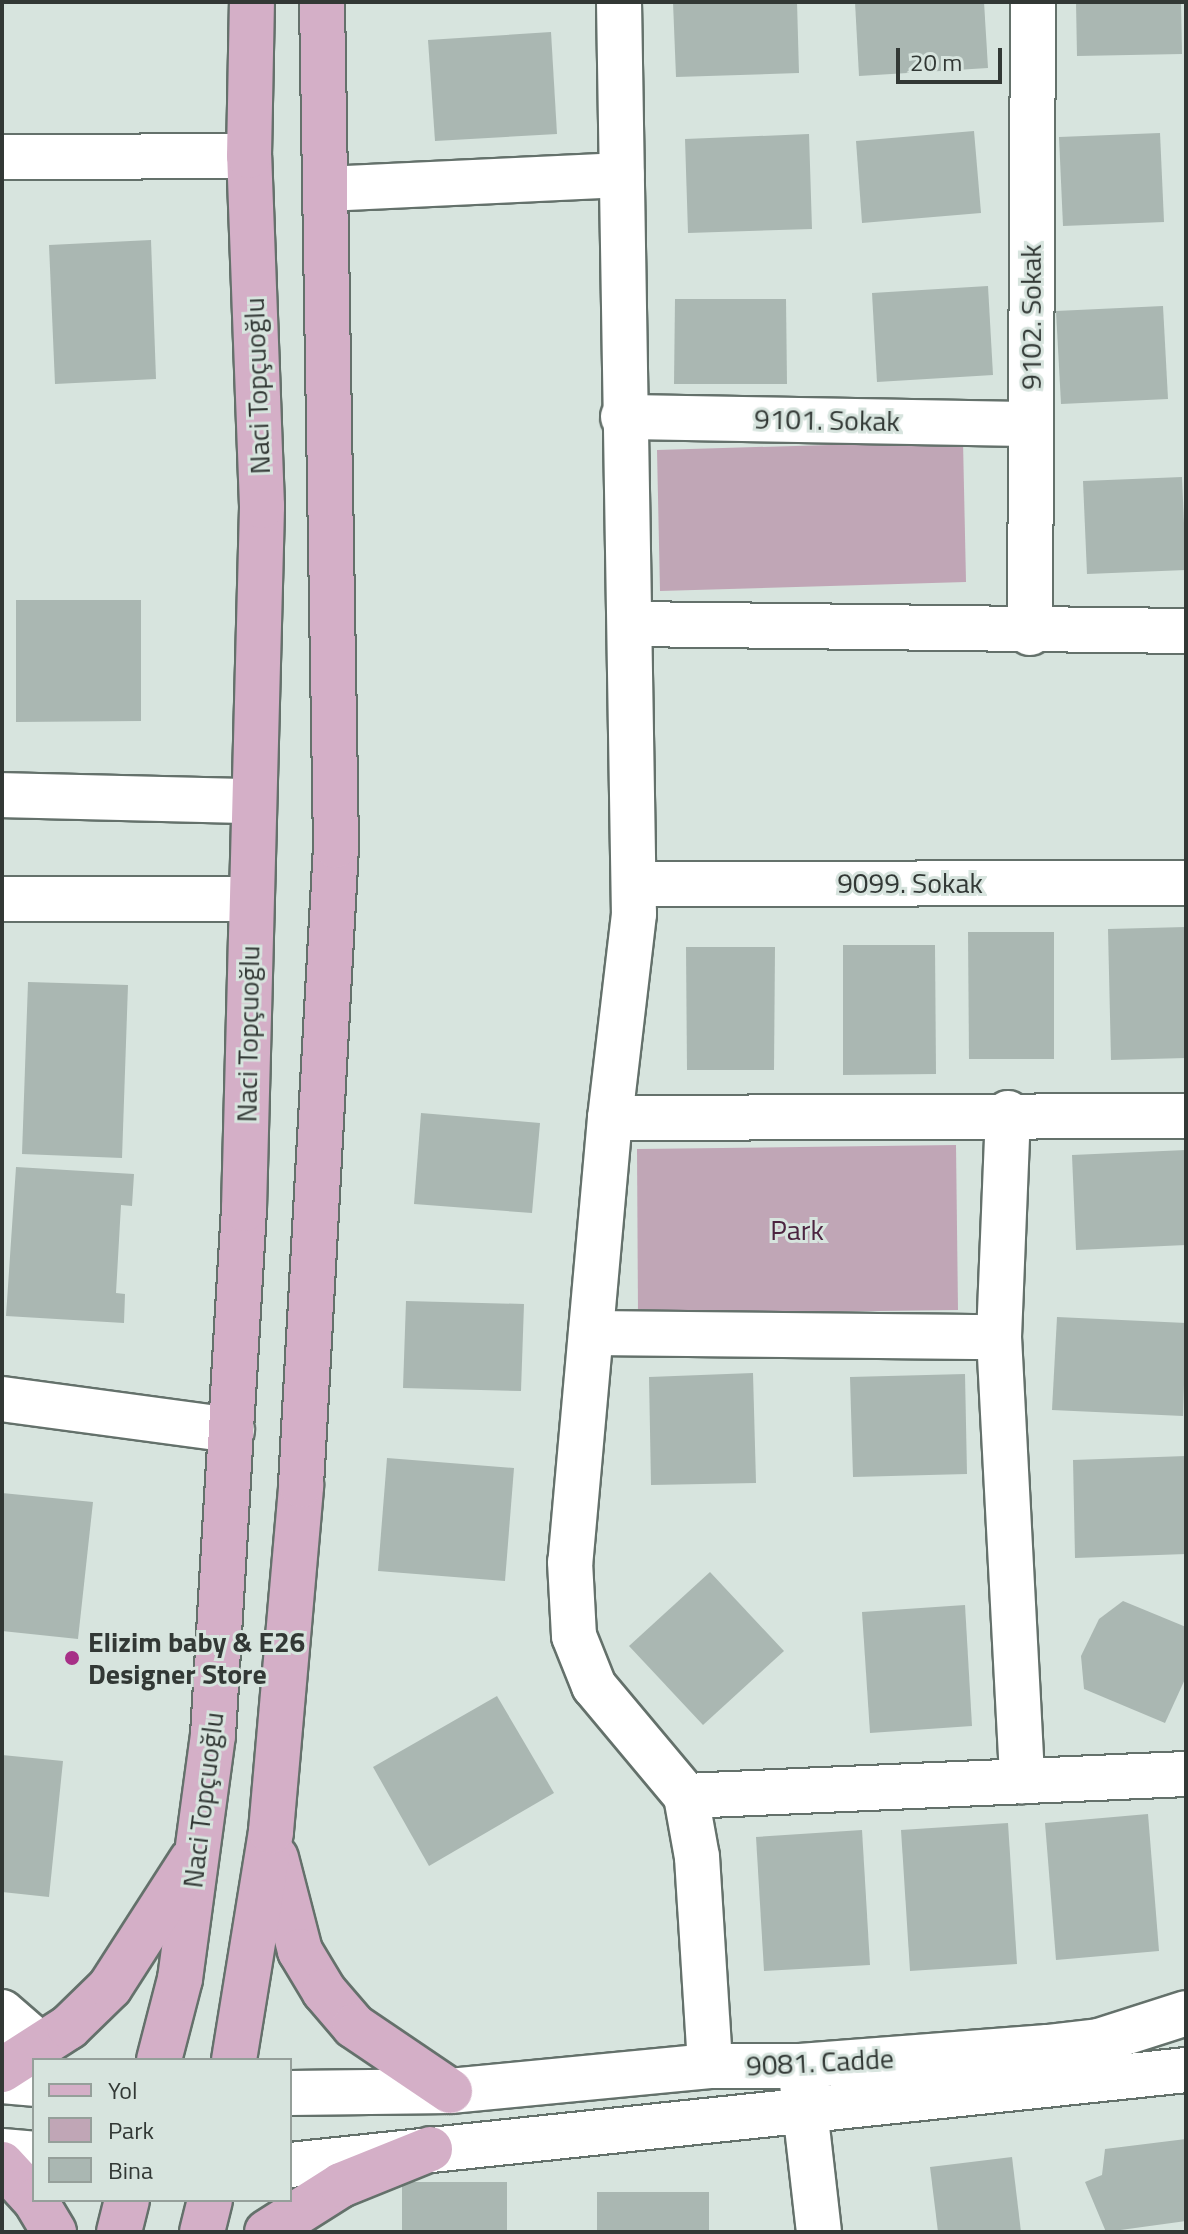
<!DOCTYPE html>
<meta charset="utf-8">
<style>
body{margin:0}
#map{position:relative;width:1188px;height:2234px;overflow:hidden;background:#d7e4de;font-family:"Titillium Web",sans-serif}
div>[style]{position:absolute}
.green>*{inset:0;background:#c0a6b6}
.building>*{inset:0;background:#aab7b2}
.roads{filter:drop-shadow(2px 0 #64716b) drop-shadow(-2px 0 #64716b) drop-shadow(0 2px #64716b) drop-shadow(0 -2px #64716b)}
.minor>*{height:44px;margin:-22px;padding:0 22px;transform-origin:22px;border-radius:22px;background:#fff}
.major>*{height:44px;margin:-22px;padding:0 22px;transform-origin:22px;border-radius:22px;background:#d4afc7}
.dots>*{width:22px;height:22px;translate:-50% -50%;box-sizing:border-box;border:4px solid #d7e4de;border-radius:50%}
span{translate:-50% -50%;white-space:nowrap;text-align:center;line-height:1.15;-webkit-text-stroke:6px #d7e4de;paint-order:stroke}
.street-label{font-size:28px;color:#323835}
.park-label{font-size:28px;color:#4c2440}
.poi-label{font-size:28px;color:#323835;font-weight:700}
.left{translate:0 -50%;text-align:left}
.frame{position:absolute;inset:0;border:4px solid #323835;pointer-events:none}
.legend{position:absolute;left:32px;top:2058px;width:260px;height:144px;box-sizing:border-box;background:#d7e4de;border:2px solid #959f9a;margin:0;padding:10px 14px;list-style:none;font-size:24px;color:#323835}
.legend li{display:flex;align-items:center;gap:16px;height:40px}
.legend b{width:40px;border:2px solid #959f9a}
.scale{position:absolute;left:896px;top:48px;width:106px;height:36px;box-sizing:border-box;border:4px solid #323835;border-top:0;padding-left:10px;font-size:24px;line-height:28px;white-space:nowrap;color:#323835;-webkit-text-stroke:6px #d7e4de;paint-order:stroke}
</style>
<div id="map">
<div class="green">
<div style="clip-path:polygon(963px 441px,966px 582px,660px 591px,657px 450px)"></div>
<div style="clip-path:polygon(956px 1145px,958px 1310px,638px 1314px,637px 1149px)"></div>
</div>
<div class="building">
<div style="clip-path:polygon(673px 2px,797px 2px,799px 73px,676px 77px)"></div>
<div style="clip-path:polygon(855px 2px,984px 2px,988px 68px,859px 76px)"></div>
<div style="clip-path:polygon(1076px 2px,1181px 2px,1182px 54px,1077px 56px)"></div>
<div style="clip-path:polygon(551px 32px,557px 134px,435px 141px,428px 40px)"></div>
<div style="clip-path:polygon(974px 131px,981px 213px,862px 223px,856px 141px)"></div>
<div style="clip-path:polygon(1160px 133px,1164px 222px,1063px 226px,1059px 137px)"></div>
<div style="clip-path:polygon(809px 134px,812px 229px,688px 233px,685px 139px)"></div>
<div style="clip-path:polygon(151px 240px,156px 379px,55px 384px,49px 245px)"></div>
<div style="clip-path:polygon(988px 286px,993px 375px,877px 382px,872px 293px)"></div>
<div style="clip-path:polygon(675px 299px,786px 299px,787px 384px,674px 384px)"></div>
<div style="clip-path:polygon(1163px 306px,1168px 399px,1061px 404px,1056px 311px)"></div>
<div style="clip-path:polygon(1182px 477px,1186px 570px,1087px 574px,1083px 481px)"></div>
<div style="clip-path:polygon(16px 600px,141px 600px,141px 721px,16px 722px)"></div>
<div style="clip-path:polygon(1186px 927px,1186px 1058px,1111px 1060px,1108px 929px)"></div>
<div style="clip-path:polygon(968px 932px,1054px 932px,1054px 1059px,969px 1059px)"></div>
<div style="clip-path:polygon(843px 945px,935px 945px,936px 1074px,843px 1075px)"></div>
<div style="clip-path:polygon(686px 947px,775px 947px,774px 1070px,687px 1070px)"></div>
<div style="clip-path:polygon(28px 982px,128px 985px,122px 1158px,22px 1154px)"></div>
<div style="clip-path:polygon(421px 1113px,540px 1123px,532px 1213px,414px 1204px)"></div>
<div style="clip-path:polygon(1186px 1150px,1186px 1245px,1076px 1250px,1072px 1155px)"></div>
<div style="clip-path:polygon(16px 1167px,134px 1174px,132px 1206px,121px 1205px,116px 1293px,125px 1294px,124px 1323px,6px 1316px)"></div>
<div style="clip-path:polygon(406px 1301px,524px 1304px,521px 1391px,403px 1388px)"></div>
<div style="clip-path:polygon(1057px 1317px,1186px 1323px,1183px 1416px,1052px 1410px)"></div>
<div style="clip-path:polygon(753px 1373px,756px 1483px,651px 1485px,649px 1377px)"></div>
<div style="clip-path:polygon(965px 1374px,967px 1474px,853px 1477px,850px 1377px)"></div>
<div style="clip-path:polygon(1186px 1456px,1186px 1554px,1075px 1558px,1073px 1460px)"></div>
<div style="clip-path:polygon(387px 1458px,514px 1468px,505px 1581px,378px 1571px)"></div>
<div style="clip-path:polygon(2px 1493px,93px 1502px,78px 1639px,2px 1631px)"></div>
<div style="clip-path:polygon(710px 1572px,784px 1651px,703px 1725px,629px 1646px)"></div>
<div style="clip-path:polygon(1123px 1601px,1186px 1627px,1186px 1677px,1165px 1723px,1084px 1689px,1081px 1656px,1099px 1619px)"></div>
<div style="clip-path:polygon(965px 1605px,972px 1726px,870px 1733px,862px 1612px)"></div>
<div style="clip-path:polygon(497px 1696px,554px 1793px,429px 1866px,373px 1767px)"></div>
<div style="clip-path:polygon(2px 1755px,63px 1761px,49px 1897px,2px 1892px)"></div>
<div style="clip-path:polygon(1148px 1814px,1159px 1951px,1056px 1960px,1045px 1823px)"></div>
<div style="clip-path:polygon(1008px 1823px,1017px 1964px,910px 1971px,901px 1830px)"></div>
<div style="clip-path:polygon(862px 1830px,870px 1965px,764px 1971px,756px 1837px)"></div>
<div style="clip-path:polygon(1186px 2139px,1186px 2221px,1106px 2232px,1085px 2182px,1102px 2175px,1105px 2149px)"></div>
<div style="clip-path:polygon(1012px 2157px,1021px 2232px,938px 2232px,930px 2167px)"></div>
<div style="clip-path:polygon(402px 2182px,507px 2182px,507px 2232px,402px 2232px)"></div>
<div style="clip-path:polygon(597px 2192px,709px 2192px,709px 2232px,597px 2232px)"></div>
</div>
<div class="roads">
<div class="minor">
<div style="left:619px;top:2px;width:912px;rotate:89.06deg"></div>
<div style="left:634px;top:914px;width:205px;rotate:96.7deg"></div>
<div style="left:610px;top:1118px;width:446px;rotate:95.1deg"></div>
<div style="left:570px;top:1562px;width:74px;rotate:86.9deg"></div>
<div style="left:574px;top:1636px;width:54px;rotate:68.2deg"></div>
<div style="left:594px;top:1686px;width:143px;rotate:50.1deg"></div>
<div style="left:686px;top:1796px;width:62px;rotate:79.8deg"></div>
<div style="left:697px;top:1857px;width:209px;rotate:86.4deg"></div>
<div style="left:2px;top:157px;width:247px;rotate:-0.2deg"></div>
<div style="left:326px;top:189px;width:296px;rotate:-2.7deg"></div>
<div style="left:623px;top:417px;width:408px;rotate:1deg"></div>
<div style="left:630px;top:624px;width:556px;rotate:0.72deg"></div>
<div style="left:1030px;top:633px;width:631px;rotate:-89.73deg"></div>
<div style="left:2px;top:795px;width:251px;rotate:1.4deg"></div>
<div style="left:634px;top:884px;width:552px;rotate:-0.1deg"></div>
<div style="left:2px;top:899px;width:249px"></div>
<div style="left:1008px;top:1113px;width:224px;rotate:92.3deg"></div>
<div style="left:999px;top:1337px;width:445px;rotate:87deg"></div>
<div style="left:610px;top:1118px;width:576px;rotate:-0.2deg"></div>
<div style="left:591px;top:1333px;width:408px;rotate:0.6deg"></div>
<div style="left:2px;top:1399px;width:232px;rotate:7.7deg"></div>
<div style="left:686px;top:1796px;width:500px;rotate:-2.52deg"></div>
<div style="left:2px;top:2012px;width:52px;rotate:41.1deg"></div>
<div style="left:2px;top:2081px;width:32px;rotate:5deg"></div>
<div style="left:802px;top:2083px;width:150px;rotate:83.5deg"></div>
<div style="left:290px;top:2093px;width:160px;rotate:-0.7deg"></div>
<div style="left:450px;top:2091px;width:261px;rotate:-5.5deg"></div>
<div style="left:710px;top:2066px;width:90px"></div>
<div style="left:800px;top:2066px;width:248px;rotate:-4.4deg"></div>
<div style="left:1047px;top:2047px;width:52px;rotate:-6.6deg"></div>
<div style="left:1099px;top:2041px;width:91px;rotate:-17.8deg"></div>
<div style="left:2px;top:2151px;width:32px;rotate:5deg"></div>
<div style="left:290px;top:2165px;width:901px;rotate:-6.05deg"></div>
</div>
<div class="major">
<div style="left:276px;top:1858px;width:96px;rotate:75.5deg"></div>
<div style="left:300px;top:1951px;width:47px;rotate:59deg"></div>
<div style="left:324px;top:1991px;width:46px;rotate:49.4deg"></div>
<div style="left:354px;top:2026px;width:116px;rotate:34.1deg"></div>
<div style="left:159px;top:2060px;width:84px;rotate:-75.5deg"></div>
<div style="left:180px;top:1979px;width:246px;rotate:-82.3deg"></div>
<div style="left:213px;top:1735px;width:527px;rotate:-86.63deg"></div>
<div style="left:244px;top:1209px;width:703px;rotate:-88.53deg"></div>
<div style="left:262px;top:506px;width:350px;rotate:-92.1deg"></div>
<div style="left:249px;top:156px;width:154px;rotate:-88.9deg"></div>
<div style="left:234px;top:2060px;width:232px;rotate:-80.8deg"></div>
<div style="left:271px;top:1831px;width:347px;rotate:-85deg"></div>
<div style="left:301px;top:1485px;width:640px;rotate:-86.86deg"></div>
<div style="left:336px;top:846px;width:844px;rotate:-90.95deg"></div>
<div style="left:2px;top:2070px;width:80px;rotate:-32.7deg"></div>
<div style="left:69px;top:2027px;width:57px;rotate:-44.3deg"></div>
<div style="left:110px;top:1987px;width:150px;rotate:-57.3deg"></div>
<div style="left:2px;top:2164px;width:47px;rotate:47.6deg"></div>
<div style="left:35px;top:2200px;width:37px;rotate:59deg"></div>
<div style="left:119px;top:2232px;width:33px;rotate:-76deg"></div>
<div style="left:202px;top:2232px;width:33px;rotate:-76deg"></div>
<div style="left:267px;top:2232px;width:88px;rotate:-32.4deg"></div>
<div style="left:341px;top:2185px;width:96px;rotate:-22deg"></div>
</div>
</div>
<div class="dots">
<div style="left:72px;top:1658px;background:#a73087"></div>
</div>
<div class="street-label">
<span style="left:1031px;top:317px;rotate:-90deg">9102. Sokak</span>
<span style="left:257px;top:386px;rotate:-92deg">Naci Topçuoğlu</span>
<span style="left:827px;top:420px;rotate:1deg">9101. Sokak</span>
<span style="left:910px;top:883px">9099. Sokak</span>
<span style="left:248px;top:1034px;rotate:-89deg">Naci Topçuoğlu</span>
<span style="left:203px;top:1800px;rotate:-83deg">Naci Topçuoğlu</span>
<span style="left:820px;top:2062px;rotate:-3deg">9081. Cadde</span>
</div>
<div class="park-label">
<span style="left:797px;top:1230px">Park</span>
</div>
<div class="poi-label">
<span class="left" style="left:88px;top:1658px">Elizim baby &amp; E26<br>Designer Store</span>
</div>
<div class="frame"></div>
<ul class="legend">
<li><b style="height:10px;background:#d4afc7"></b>Yol</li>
<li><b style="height:22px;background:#c0a6b6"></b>Park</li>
<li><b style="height:22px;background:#aab7b2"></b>Bina</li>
</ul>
<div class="scale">20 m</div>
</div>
